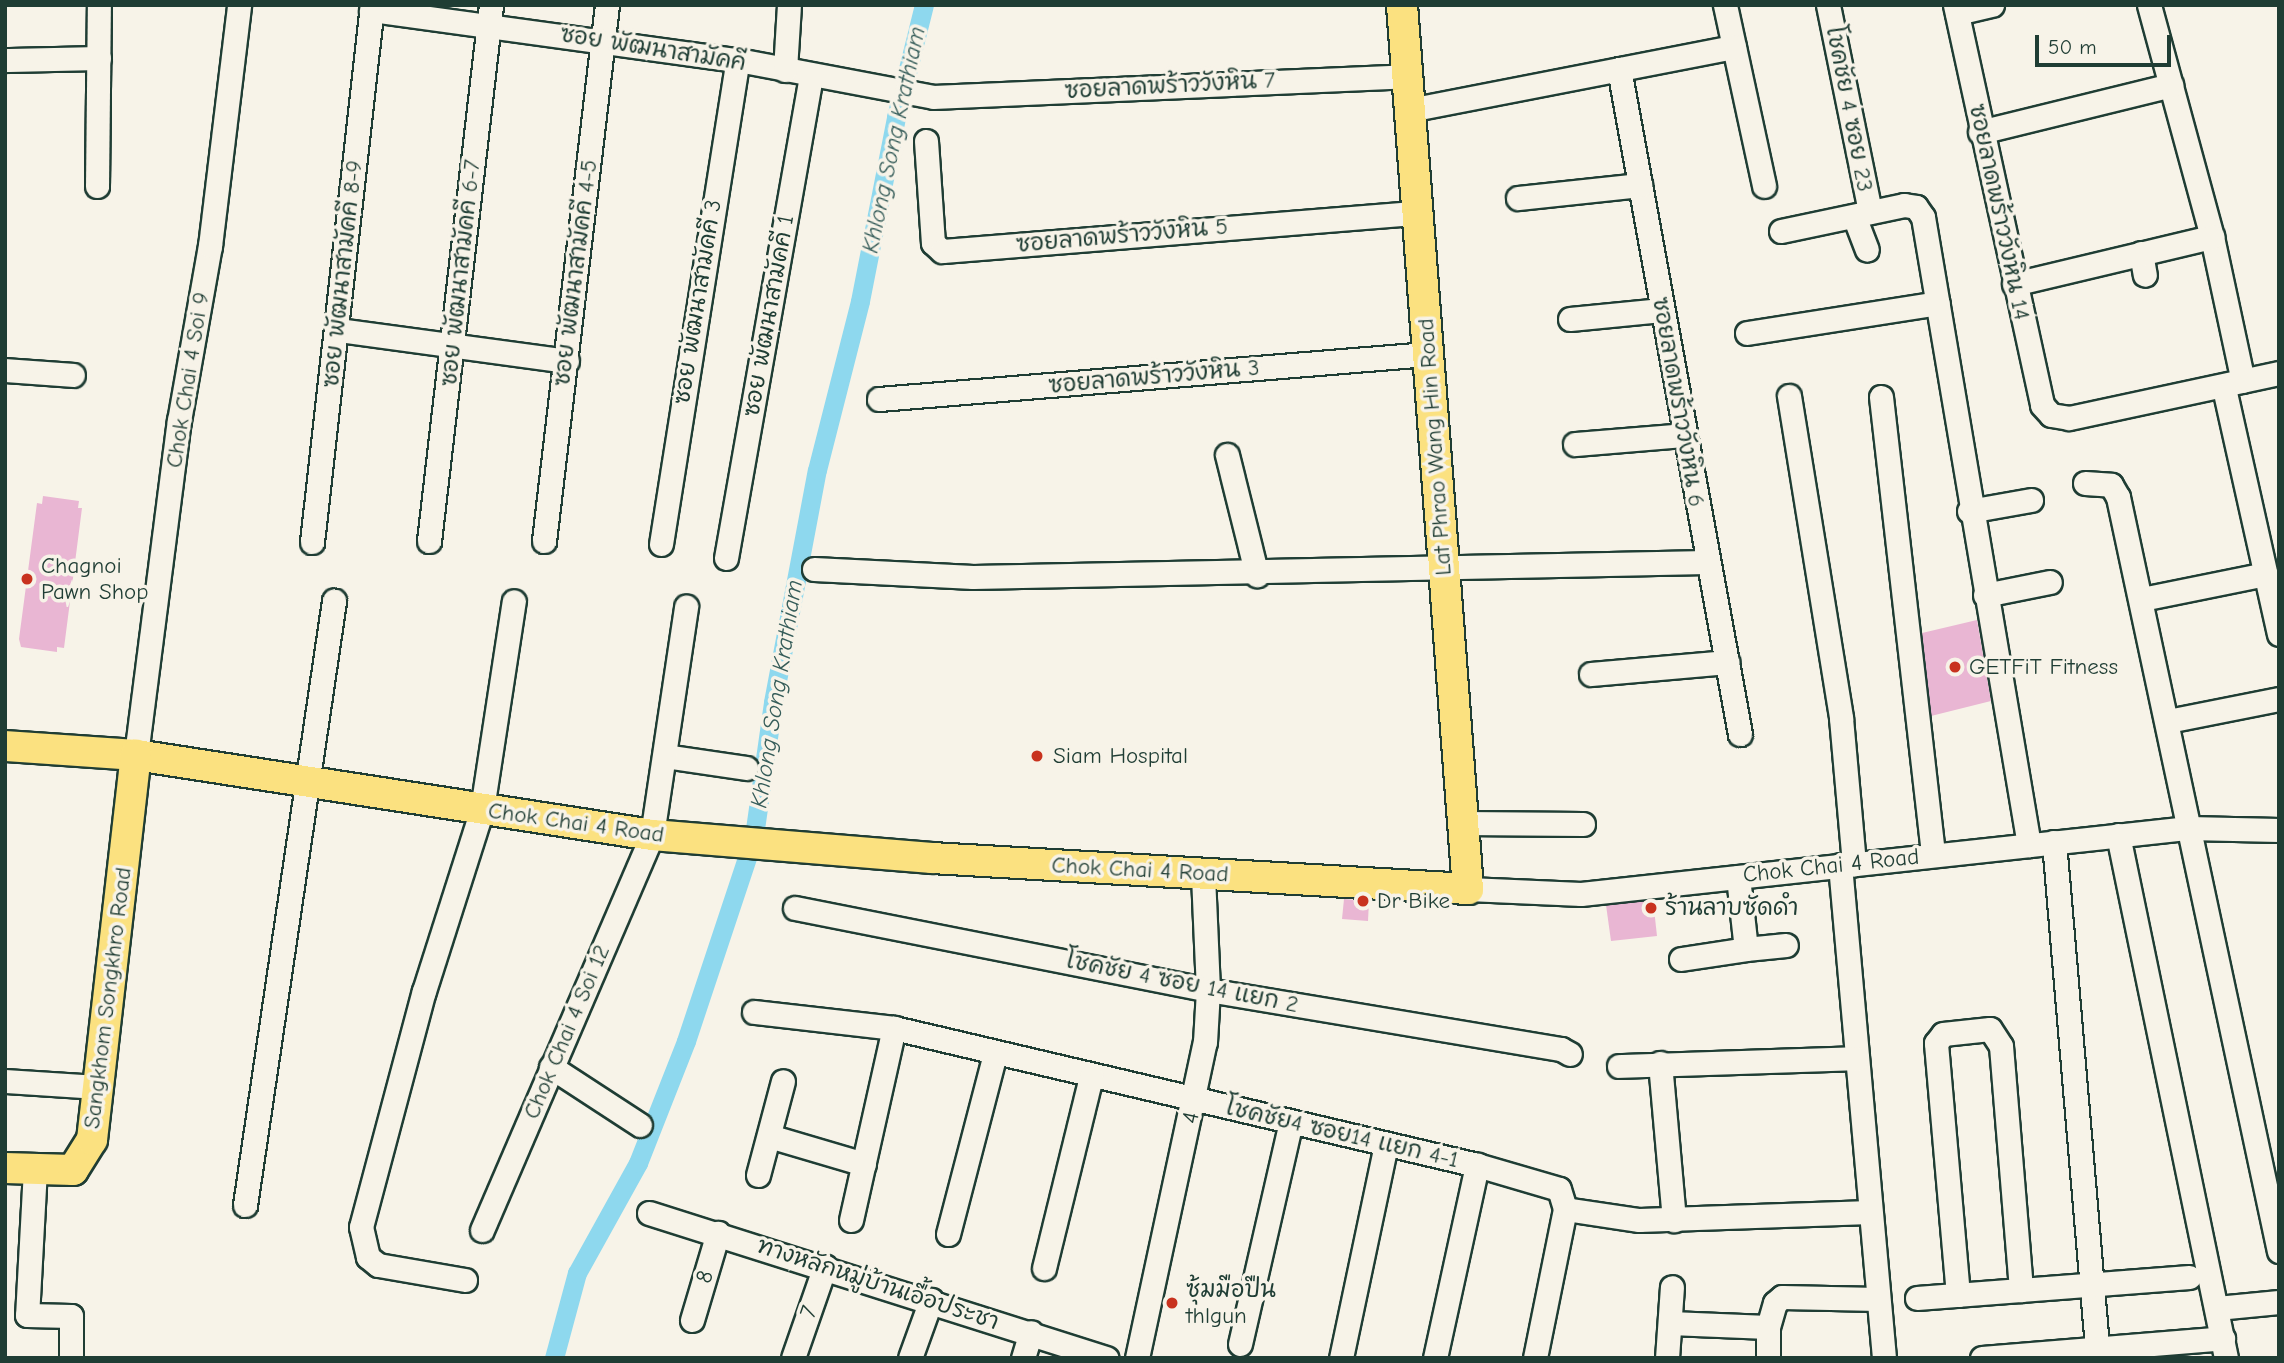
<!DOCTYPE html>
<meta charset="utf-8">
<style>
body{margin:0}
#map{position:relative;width:2284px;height:1363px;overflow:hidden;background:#f7f3e8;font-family:"Comic Neue","Playpen Sans Thai",sans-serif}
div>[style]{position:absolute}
.canal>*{height:19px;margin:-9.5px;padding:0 9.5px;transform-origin:9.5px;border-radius:9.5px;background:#8ed8ee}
.building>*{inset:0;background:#e9b6d3}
.roads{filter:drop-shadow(2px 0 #1f3d34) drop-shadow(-2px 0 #1f3d34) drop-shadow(0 2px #1f3d34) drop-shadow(0 -2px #1f3d34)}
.minor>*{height:23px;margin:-11.5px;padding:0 11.5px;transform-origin:11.5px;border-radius:11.5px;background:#f7f3e8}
.major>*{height:30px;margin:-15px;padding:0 15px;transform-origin:15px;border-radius:15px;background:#fbe180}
.dots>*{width:19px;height:19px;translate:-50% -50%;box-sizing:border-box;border:4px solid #f7f3e8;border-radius:50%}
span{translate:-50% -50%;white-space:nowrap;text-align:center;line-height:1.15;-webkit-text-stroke:7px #f7f3e8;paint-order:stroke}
.street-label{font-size:23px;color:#1f3d34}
.poi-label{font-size:23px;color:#1f3d34}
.left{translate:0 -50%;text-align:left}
.water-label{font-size:24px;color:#355c59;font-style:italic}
.frame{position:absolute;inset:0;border:7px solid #1f3d34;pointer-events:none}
.scale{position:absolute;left:2035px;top:35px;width:136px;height:32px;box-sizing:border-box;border:4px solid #1f3d34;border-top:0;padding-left:9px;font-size:21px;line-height:24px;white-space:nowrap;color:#1f3d34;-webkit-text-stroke:5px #f7f3e8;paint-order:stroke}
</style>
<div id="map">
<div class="canal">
<div style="left:554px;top:1358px;width:88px;rotate:-74.9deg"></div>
<div style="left:577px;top:1273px;width:126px;rotate:-61deg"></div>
<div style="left:638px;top:1163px;width:131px;rotate:-68.5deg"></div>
<div style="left:686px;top:1041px;width:216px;rotate:-71.6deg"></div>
<div style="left:754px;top:836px;width:135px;rotate:-81.9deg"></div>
<div style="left:773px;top:702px;width:236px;rotate:-79.3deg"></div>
<div style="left:817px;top:470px;width:174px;rotate:-75.7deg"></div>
<div style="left:860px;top:301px;width:187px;rotate:-78.9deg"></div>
<div style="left:896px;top:117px;width:115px;rotate:-76deg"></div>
</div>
<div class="building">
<div style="clip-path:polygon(43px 496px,79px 501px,78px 508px,82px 508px,64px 648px,57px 647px,57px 652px,21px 647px,19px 639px,37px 503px,42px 504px)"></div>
<div style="clip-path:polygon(1977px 620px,1991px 701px,1931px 716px,1922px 633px)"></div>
<div style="clip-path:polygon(1344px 899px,1369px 901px,1368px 921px,1342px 919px)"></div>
<div style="clip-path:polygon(1653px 900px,1657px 936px,1611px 941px,1606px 905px)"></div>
</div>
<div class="roads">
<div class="minor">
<div style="left:1725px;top:5px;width:185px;rotate:77.8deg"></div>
<div style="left:1828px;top:5px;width:211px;rotate:78.5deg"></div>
<div style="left:1955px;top:5px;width:409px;rotate:77.7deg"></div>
<div style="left:2042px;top:405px;width:13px;rotate:48deg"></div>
<div style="left:2051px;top:415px;width:18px;rotate:9deg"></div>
<div style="left:2069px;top:418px;width:215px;rotate:-12.1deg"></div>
<div style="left:2149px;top:5px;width:240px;rotate:74.8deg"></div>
<div style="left:2212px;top:237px;width:147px;rotate:77.9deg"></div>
<div style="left:371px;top:10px;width:370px;rotate:7.8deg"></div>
<div style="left:738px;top:60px;width:198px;rotate:10.7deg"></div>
<div style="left:933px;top:97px;width:474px;rotate:-2.5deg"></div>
<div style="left:1957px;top:13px;width:36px;rotate:-13deg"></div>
<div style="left:5px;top:60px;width:94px;rotate:-1.2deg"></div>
<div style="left:1619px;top:69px;width:676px;rotate:79.69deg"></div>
<div style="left:785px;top:70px;width:65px;rotate:-86.5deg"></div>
<div style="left:1409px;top:110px;width:331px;rotate:-11deg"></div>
<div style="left:1980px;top:132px;width:197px;rotate:-13.8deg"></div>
<div style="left:926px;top:141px;width:102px;rotate:86.1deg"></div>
<div style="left:933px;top:243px;width:12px;rotate:42deg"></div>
<div style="left:942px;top:251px;width:477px;rotate:-4.6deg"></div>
<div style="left:97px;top:186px;width:181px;rotate:-89.4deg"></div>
<div style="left:1518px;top:198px;width:123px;rotate:-6.1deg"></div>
<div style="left:1854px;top:216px;width:36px;rotate:69deg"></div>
<div style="left:1781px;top:231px;width:126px;rotate:-11.9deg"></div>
<div style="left:1904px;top:205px;width:12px;rotate:9deg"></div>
<div style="left:1916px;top:207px;width:12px;rotate:55deg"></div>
<div style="left:1923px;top:217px;width:637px;rotate:80.42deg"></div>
<div style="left:2141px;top:253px;width:22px;rotate:80deg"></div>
<div style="left:2014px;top:284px;width:204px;rotate:-13.4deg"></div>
<div style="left:1570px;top:319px;width:92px;rotate:-5.6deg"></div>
<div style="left:338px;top:330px;width:231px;rotate:7.7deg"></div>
<div style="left:1747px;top:333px;width:193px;rotate:-8.9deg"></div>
<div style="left:5px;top:370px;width:68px;rotate:4.2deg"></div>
<div style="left:2224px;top:388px;width:252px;rotate:77.4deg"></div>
<div style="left:1789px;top:396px;width:326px;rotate:80.8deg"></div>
<div style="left:1841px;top:718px;width:147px;rotate:84.9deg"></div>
<div style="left:1881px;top:397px;width:461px;rotate:83.5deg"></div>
<div style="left:879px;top:399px;width:551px;rotate:-4.69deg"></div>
<div style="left:1575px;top:444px;width:109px;rotate:-4.7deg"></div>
<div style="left:1227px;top:455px;width:124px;rotate:76deg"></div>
<div style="left:2085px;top:483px;width:26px;rotate:4deg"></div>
<div style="left:2111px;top:485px;width:14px;rotate:60deg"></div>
<div style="left:2118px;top:497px;width:771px;rotate:77.95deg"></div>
<div style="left:1969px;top:511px;width:63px;rotate:-10.1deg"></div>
<div style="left:429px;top:541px;width:540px;rotate:-83.4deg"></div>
<div style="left:544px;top:541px;width:540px;rotate:-83.3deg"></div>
<div style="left:312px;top:542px;width:540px;rotate:-83.62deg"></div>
<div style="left:661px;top:544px;width:490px;rotate:-81deg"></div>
<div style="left:726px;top:558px;width:491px;rotate:-80deg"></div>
<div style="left:814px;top:569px;width:159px;rotate:2.9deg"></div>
<div style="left:973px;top:577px;width:734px;rotate:-1.17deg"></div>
<div style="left:1985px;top:595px;width:66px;rotate:-11.3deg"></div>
<div style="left:2142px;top:599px;width:126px;rotate:-11.4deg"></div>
<div style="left:1591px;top:674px;width:137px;rotate:-5deg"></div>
<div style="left:2168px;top:721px;width:113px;rotate:-11.2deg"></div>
<div style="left:136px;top:755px;width:337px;rotate:-82.7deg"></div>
<div style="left:179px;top:421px;width:178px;rotate:-80deg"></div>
<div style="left:210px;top:246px;width:243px;rotate:-83.1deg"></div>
<div style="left:665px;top:756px;width:82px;rotate:8.4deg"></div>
<div style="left:1463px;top:823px;width:120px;rotate:0.5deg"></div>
<div style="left:2118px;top:835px;width:534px;rotate:78.33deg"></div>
<div style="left:2054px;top:842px;width:518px;rotate:85.13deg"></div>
<div style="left:1840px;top:865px;width:495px;rotate:84.9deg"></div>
<div style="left:1738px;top:877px;width:72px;rotate:83.7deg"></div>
<div style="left:1746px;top:949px;width:40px;rotate:-5.7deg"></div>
<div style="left:1468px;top:889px;width:113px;rotate:2.5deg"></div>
<div style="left:1581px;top:894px;width:611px;rotate:-6.21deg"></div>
<div style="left:2188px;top:828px;width:91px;rotate:1.3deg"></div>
<div style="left:795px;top:908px;width:421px;rotate:11.2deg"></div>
<div style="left:1208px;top:990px;width:358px;rotate:9.5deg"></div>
<div style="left:1561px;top:1049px;width:10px;rotate:29deg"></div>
<div style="left:1681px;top:959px;width:66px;rotate:-8.7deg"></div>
<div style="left:754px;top:1012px;width:141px;rotate:6.5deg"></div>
<div style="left:894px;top:1028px;width:599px;rotate:13.22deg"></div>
<div style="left:1477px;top:1165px;width:85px;rotate:16.3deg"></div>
<div style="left:1559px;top:1189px;width:21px;rotate:73deg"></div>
<div style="left:1565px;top:1209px;width:152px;rotate:101.4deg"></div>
<div style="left:1660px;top:1063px;width:158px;rotate:84.9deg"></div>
<div style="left:1619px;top:1066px;width:238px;rotate:-1.9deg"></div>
<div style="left:551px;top:1067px;width:106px;rotate:33.1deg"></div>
<div style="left:5px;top:1081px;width:93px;rotate:3.7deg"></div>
<div style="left:769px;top:1136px;width:99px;rotate:16.4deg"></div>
<div style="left:35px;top:1169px;width:146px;rotate:93.1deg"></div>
<div style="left:27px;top:1315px;width:44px;rotate:1.3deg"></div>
<div style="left:71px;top:1316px;width:42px;rotate:90deg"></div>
<div style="left:758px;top:1175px;width:97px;rotate:-75.1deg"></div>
<div style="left:245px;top:1205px;width:611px;rotate:-81.62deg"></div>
<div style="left:1565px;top:1209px;width:75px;rotate:8.5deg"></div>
<div style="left:1639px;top:1220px;width:231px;rotate:-2deg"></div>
<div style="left:649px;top:1213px;width:480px;rotate:17.6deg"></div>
<div style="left:851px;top:1220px;width:197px;rotate:-77.4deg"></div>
<div style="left:482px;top:1230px;width:430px;rotate:-66.7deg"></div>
<div style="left:652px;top:835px;width:231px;rotate:-81.5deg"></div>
<div style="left:948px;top:1234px;width:187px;rotate:-75.4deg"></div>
<div style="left:1044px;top:1268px;width:197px;rotate:-76.2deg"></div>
<div style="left:465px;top:1280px;width:88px;rotate:-170.2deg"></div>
<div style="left:378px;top:1265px;width:13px;rotate:-141deg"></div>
<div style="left:368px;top:1257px;width:31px;rotate:-103deg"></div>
<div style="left:361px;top:1227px;width:244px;rotate:-75.1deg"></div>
<div style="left:424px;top:991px;width:191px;rotate:-72.3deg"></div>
<div style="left:482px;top:809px;width:210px;rotate:-81.3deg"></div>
<div style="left:1958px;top:1295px;width:253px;rotate:-95deg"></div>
<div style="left:1936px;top:1043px;width:11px;rotate:-52deg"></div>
<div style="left:1943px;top:1034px;width:47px;rotate:-6.1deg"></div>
<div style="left:1990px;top:1029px;width:20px;rotate:57deg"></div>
<div style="left:2001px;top:1046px;width:245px;rotate:85.3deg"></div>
<div style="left:1917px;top:1298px;width:273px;rotate:-4.4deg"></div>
<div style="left:2217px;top:1308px;width:62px;rotate:-5.5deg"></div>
<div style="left:692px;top:1320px;width:91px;rotate:-73.4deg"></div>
<div style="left:1670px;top:1323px;width:98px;rotate:2.3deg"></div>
<div style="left:1240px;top:1344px;width:228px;rotate:-77.1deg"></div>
<div style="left:793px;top:1358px;width:97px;rotate:-70.8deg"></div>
<div style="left:910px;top:1358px;width:62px;rotate:-70.1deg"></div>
<div style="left:1023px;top:1358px;width:27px;rotate:-73deg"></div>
<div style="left:1137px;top:1358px;width:323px;rotate:-77.9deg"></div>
<div style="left:1205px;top:1042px;width:52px;rotate:-86.7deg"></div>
<div style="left:1208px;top:990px;width:116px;rotate:-92.5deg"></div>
<div style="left:1341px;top:1358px;width:219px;rotate:-78.1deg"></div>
<div style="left:1435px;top:1358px;width:198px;rotate:-77.7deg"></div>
<div style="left:1667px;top:1358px;width:71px;rotate:-86deg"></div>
<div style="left:1768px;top:1358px;width:31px;rotate:-90deg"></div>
<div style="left:1768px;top:1327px;width:25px;rotate:-74deg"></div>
<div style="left:1775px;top:1303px;width:9px;rotate:-41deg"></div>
<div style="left:1782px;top:1297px;width:96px;rotate:1.2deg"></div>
<div style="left:1982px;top:1358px;width:242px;rotate:-4.7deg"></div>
</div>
<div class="major">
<div style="left:5px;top:746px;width:131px;rotate:3.9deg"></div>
<div style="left:136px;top:755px;width:522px;rotate:8.81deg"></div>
<div style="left:652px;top:835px;width:281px;rotate:4.7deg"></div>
<div style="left:932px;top:858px;width:537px;rotate:3.31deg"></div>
<div style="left:1468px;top:889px;width:886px;rotate:-94.27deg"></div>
<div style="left:5px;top:1168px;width:68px;rotate:1.7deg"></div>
<div style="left:73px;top:1170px;width:36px;rotate:-58deg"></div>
<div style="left:92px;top:1140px;width:388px;rotate:-83.5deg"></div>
</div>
</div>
<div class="dots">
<div style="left:27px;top:579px;background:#c8321e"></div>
<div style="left:1955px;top:667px;background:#c8321e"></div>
<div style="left:1037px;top:756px;background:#c8321e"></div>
<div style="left:1363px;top:901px;background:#c8321e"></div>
<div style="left:1651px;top:908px;background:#c8321e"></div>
<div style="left:1172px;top:1303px;background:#c8321e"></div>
</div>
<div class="street-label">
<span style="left:653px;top:49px;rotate:9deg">ซอย พัฒนาสามัคคี</span>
<span style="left:1170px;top:86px;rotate:-3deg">ซอยลาดพร้าววังหิน 7</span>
<span style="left:1849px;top:109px;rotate:79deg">โชคชัย 4 ซอย 23</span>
<span style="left:1999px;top:212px;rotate:78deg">ซอยลาดพร้าววังหิน 14</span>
<span style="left:1122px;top:236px;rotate:-5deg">ซอยลาดพร้าววังหิน 5</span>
<span style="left:461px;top:273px;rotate:-84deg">ซอย พัฒนาสามัคคี 6-7</span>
<span style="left:576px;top:273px;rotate:-83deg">ซอย พัฒนาสามัคคี 4-5</span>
<span style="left:343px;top:274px;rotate:-84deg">ซอย พัฒนาสามัคคี 8-9</span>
<span style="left:698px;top:302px;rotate:-81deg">ซอย พัฒนาสามัคคี 3</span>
<span style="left:769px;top:316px;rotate:-80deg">ซอย พัฒนาสามัคคี 1</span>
<span style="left:1154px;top:377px;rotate:-5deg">ซอยลาดพร้าววังหิน 3</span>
<span style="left:188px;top:380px;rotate:-81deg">Chok Chai 4 Soi 9</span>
<span style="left:1678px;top:402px;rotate:80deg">ซอยลาดพร้าววังหิน 6</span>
<span style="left:1435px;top:447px;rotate:-94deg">Lat Phrao Wang Hin Road</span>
<span style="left:576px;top:823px;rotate:8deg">Chok Chai 4 Road</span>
<span style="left:1831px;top:866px;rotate:-6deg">Chok Chai 4 Road</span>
<span style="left:1140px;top:870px;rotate:3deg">Chok Chai 4 Road</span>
<span style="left:1182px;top:983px;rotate:11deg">โชคชัย 4 ซอย 14 แยก 2</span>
<span style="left:108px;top:998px;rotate:-83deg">Sangkhom Songkhro Road</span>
<span style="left:567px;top:1032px;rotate:-67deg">Chok Chai 4 Soi 12</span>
<span style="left:1191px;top:1118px;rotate:-78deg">4</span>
<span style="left:1342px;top:1134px;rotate:13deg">โชคชัย4 ซอย14 แยก 4-1</span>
<span style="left:705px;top:1277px;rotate:-74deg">8</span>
<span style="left:878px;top:1284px;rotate:18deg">ทางหลักหมู่บ้านเอื้อประชา</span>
<span style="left:809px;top:1312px;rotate:-71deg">7</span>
</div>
<div class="poi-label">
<span class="left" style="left:41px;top:579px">Chagnoi<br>Pawn Shop</span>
<span class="left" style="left:1969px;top:667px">GETFiT Fitness</span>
<span class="left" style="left:1053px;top:756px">Siam Hospital</span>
<span class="left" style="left:1377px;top:901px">Dr Bike</span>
<span class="left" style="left:1665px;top:908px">ร้านลาบซัดดำ</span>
<span class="left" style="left:1186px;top:1303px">ซุ้มมือปืน<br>thlgun</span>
</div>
<div class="water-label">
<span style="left:894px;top:140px;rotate:-78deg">Khlong Song Krathiam</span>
<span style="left:777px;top:694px;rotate:-81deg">Khlong Song Krathiam</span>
</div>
<div class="frame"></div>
<div class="scale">50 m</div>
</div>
